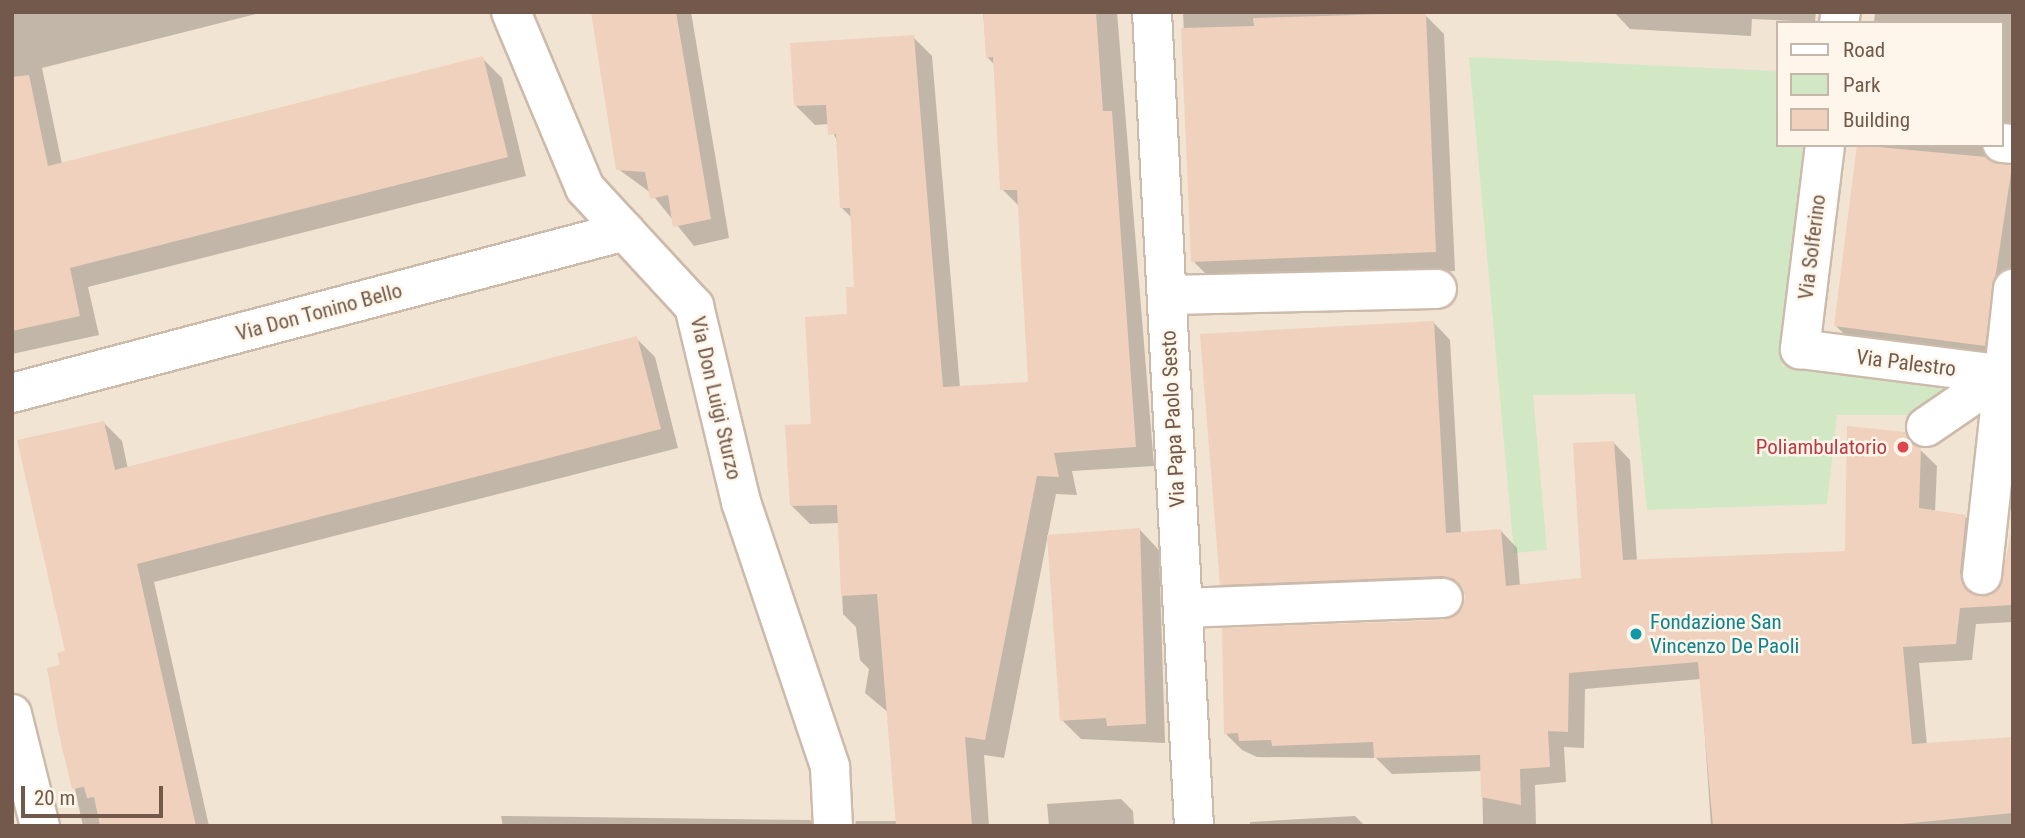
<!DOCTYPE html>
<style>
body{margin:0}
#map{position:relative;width:2025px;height:838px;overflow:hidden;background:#fbf2e4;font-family:"Roboto Condensed",sans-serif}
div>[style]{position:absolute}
.residential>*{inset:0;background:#f2e4d3}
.green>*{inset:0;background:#d2e8c4}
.shadow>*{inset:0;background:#0003}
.building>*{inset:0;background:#efd1bd}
.roads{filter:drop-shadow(2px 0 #ccbaab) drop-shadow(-2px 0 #ccbaab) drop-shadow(0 2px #ccbaab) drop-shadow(0 -2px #ccbaab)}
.minor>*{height:38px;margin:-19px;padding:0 19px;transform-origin:19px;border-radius:19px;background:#fff}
.dots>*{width:19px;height:19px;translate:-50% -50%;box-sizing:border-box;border:4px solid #fef6ea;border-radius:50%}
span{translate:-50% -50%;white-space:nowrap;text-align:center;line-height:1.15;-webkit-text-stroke:5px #fef6ea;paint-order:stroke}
.street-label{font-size:21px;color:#72594b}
.health-label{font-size:21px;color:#be3a42}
.right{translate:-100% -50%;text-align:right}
.culture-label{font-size:21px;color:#0d838f}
.left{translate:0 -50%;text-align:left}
.frame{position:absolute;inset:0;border:14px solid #72594b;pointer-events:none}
.legend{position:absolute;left:1776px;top:21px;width:228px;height:126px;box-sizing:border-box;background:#fef6ea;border:2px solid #c6b7aa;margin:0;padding:9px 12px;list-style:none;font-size:21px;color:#72594b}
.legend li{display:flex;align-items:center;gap:14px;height:35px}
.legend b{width:35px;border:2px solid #c6b7aa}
.scale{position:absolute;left:21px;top:786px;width:142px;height:32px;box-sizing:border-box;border:4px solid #72594b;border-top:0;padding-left:9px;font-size:21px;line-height:24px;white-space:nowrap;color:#72594b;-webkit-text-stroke:5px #fef6ea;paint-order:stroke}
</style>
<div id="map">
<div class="residential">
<div style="clip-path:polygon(evenodd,12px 12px,2013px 12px,2013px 826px,12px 826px,12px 12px,1778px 23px,2002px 23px,2002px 145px,1778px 145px,1778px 23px)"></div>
</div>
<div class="green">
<div style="clip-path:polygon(1469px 57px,1778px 71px,1778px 145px,1805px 145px,1782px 366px,1946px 387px,1907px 415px,1837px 415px,1827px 504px,1647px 510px,1635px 394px,1533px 395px,1547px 550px,1514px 553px)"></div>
</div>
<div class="shadow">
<div style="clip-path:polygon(12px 12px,264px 12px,42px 68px,62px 164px,482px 58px,502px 78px,526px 176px,88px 287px,99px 335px,12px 354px)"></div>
<div style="clip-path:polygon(592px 12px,691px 12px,729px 238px,694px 246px,651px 193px,618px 169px)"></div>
<div style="clip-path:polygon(983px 12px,1117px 12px,1154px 466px,1072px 471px,1077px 495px,1056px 494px,1004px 758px,984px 755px,989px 826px,855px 826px,856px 821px,898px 821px,889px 713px,865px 693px,869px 669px,860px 660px,856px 627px,843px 614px,839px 523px,810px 524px,791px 505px,856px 288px,852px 218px,842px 208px,838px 143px,829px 124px,815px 125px,796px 106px,913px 37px,932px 56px,960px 388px,1030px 384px,1020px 207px,1002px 189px,995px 65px,987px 57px)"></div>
<div style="clip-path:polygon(1183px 12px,1425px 15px,1444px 34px,1455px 271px,1212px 280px,1193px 261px)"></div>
<div style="clip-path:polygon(1614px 12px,1816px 12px,1815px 22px,1752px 19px,1751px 36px,1630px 29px)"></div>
<div style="clip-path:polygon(1875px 12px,2013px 12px,2013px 139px,1998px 165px,2013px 167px,2013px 292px,2001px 361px,1852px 342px,1836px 326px,1858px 145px,2002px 145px,2002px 23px,1874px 23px)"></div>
<div style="clip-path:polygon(1434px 323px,1450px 340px,1461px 534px,1501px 531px,1517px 548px,1520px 586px,1583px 580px,1614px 443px,1630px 460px,1637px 561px,1847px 553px,1904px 434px,1937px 466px,1935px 512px,1966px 517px,1982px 534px,1978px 599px,1992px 596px,2005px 578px,2013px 531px,2013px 622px,1976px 624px,1972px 660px,1919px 663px,1927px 745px,2013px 738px,2013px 826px,1711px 826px,1701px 679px,1585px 689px,1584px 748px,1564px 747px,1566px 782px,1535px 785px,1536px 826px,1483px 826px,1482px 771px,1392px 774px,1376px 758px,1257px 757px,1242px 750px,1225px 733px,1463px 610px,1467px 596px,1460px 592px,1238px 600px,1222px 584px)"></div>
<div style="clip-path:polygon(636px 338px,655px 357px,678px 448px,154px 582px,209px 826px,83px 826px,49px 670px,63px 666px,68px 652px,103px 422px,122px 441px,128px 469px)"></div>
<div style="clip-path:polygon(1140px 530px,1159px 550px,1165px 743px,1081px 739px,1062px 720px)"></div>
<div style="clip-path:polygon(1121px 799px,1133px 811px,1134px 826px,1049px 826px,1047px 804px)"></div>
<div style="clip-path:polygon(501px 816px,810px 820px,816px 826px,503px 826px)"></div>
<div style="clip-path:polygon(1355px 816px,1365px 826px,1250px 826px,1250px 822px)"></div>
</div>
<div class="building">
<div style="clip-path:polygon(591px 12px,676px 12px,711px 219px,673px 227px,668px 195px,650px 199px,645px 172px,616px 170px)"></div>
<div style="clip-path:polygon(983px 12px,1096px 12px,1103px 111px,1112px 111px,1136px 447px,1054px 453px,1059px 477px,1037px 476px,985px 740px,965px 737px,972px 826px,896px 826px,877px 594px,841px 596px,837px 505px,790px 506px,785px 425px,811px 424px,805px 317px,847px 314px,846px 287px,854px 287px,850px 208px,840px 208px,836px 134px,828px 135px,826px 105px,794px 106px,790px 43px,914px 35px,943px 387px,1028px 382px,1017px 190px,1000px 190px,993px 57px,986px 58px)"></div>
<div style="clip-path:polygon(1426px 13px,1436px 252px,1191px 262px,1181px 28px,1254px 26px,1253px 18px)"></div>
<div style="clip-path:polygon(483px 56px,508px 157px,70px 268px,80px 316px,12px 331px,12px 77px,29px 75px,48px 166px)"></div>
<div style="clip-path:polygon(1857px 145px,1986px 157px,2012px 166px,1985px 346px,1834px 326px)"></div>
<div style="clip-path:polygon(1434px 321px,1446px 533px,1501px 529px,1506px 586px,1581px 578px,1573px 443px,1614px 441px,1623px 560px,1845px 551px,1847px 426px,1905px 432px,1921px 448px,1919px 508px,1966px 515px,1960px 573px,1970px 593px,1990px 595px,2000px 587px,2013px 523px,2013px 605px,1960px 608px,1956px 644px,1903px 647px,1912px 744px,2013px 737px,2013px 813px,1881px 826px,1713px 826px,1698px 662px,1569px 673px,1568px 732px,1548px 731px,1550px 767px,1520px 769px,1521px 805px,1481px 797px,1480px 755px,1374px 758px,1373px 742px,1272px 746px,1271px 740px,1239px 741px,1238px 733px,1224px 734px,1222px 628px,1444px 620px,1462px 609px,1465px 596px,1454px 579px,1442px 576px,1220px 585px,1200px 334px)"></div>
<div style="clip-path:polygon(637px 336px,661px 429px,137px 564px,196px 826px,100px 826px,94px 797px,87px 798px,84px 787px,72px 789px,58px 730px,47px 668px,60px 665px,57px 653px,65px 651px,17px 440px,104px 421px,115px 470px)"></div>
<div style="clip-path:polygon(1140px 528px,1146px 724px,1107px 726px,1106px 718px,1060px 721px,1047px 535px)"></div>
</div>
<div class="roads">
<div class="minor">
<div style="left:511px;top:12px;width:191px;rotate:67.2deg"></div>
<div style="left:585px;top:188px;width:161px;rotate:47.3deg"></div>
<div style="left:694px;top:306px;width:202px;rotate:76.5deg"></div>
<div style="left:741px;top:502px;width:280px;rotate:71.4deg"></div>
<div style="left:830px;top:767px;width:59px;rotate:87.1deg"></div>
<div style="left:1152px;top:12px;width:815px;rotate:87.05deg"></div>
<div style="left:1839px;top:23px;width:11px;rotate:-80deg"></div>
<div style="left:2002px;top:143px;width:11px;rotate:5deg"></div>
<div style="left:1825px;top:145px;width:206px;rotate:97deg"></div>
<div style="left:1800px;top:349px;width:215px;rotate:7.2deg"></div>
<div style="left:1167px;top:295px;width:270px;rotate:-1.3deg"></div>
<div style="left:12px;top:393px;width:634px;rotate:-14.8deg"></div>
<div style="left:1926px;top:427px;width:92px;rotate:-34.4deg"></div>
<div style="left:1982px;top:575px;width:288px;rotate:-83.8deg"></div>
<div style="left:1183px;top:608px;width:260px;rotate:-2.2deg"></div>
<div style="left:12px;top:714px;width:115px;rotate:76deg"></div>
</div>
</div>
<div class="dots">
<div style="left:1903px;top:447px;background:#e0444e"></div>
<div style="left:1636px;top:634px;background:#0f9aa8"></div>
</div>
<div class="street-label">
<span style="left:1812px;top:247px;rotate:-83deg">Via Solferino</span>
<span style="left:319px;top:312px;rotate:-15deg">Via Don Tonino Bello</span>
<span style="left:1906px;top:363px;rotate:7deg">Via Palestro</span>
<span style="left:716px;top:398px;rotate:77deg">Via Don Luigi Sturzo</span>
<span style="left:1173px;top:419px;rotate:-93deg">Via Papa Paolo Sesto</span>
</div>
<div class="health-label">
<span class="right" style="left:1887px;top:447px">Poliambulatorio</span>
</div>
<div class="culture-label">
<span class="left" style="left:1650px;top:634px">Fondazione San<br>Vincenzo De Paoli</span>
</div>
<div class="frame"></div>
<ul class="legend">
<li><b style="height:9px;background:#fff"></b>Road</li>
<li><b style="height:19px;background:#d2e8c4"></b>Park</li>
<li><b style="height:19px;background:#efd1bd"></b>Building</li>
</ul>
<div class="scale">20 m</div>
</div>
